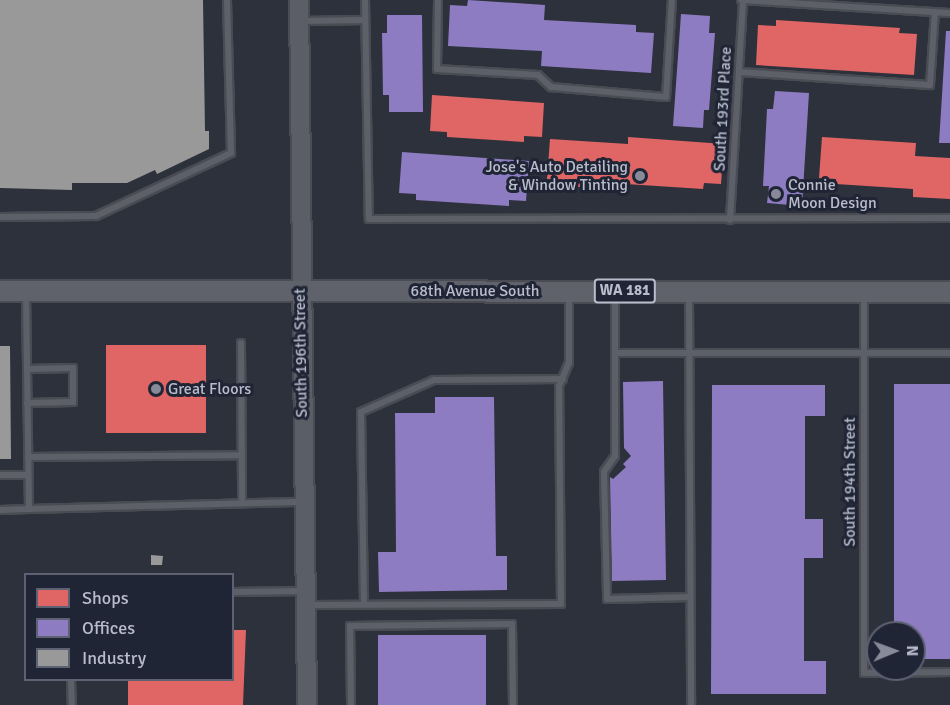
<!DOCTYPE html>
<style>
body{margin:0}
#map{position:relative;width:950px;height:705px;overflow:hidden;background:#2d313b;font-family:Signika,sans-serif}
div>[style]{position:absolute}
.shops>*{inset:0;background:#e06666}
.offices>*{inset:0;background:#8e7cc3}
.industry>*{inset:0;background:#999}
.roads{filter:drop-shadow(2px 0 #494c53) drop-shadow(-2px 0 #494c53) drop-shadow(0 2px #494c53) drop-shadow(0 -2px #494c53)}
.lane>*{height:6px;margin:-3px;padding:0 3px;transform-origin:3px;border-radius:3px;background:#5d6069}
.secondary>*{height:18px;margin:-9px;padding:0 9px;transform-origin:9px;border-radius:9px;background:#5c5e67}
.primary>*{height:20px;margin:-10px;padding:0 10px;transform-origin:10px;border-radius:10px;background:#5f626b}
.dots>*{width:16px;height:16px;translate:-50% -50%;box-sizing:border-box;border:3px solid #202536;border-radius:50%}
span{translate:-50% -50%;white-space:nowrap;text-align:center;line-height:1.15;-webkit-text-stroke:6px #202536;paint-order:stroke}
.shield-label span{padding:2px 4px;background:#202536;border:2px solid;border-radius:4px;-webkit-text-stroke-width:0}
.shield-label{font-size:15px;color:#b8bccb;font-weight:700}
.street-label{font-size:16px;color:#b8bccb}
.poi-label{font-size:16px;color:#b8bccb}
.right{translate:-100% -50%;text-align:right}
.left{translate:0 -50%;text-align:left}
.legend{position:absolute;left:24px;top:573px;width:210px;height:108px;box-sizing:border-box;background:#202536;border:2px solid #5d6172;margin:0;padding:8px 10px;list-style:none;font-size:18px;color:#b8bccb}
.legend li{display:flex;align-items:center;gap:12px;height:30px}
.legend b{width:30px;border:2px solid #5d6172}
.north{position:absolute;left:866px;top:621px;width:60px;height:60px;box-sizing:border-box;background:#202536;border:2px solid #5d6172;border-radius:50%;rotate:89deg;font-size:16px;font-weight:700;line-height:24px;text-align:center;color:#b8bccb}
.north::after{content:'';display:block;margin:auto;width:21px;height:27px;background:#878b99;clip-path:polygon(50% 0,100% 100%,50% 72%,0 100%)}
</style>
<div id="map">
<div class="shops">
<div style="clip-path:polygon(776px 20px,900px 28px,899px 33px,917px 34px,914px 75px,756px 65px,758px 25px,776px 26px)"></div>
<div style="clip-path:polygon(432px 95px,544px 103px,542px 137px,524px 136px,524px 142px,447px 137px,447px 132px,430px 131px)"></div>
<div style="clip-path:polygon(628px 137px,724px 144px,721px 184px,704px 183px,703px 189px,626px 184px,625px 190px,564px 186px,564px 180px,547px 179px,550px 139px,628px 144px)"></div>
<div style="clip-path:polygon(822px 137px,916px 143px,915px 156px,950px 158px,950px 199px,913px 197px,913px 189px,836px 184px,836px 179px,819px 178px)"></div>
<div style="clip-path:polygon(106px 345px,206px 345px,206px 433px,106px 433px)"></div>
<div style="clip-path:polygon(232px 630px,246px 630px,243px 705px,128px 705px,128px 680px,232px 680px)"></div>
</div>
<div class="offices">
<div style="clip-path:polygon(468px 0,545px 5px,544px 20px,636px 25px,636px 32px,654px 33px,651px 73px,541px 66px,542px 51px,448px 46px,450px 5px,467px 6px)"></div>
<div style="clip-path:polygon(681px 14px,710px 16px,709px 33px,715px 33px,709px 110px,704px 110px,703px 128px,673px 126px)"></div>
<div style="clip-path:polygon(387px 15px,422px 15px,423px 112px,389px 112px,389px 95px,383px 95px,382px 33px,387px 33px)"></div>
<div style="clip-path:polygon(946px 31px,950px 31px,950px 143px,939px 143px)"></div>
<div style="clip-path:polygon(775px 91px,809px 93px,802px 206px,767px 203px,769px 186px,763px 186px,767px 109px,773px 109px)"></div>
<div style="clip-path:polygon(402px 152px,529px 161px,526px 201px,509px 200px,509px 206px,416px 200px,416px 194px,399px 193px)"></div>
<div style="clip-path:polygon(663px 381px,666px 580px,612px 581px,610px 477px,613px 479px,626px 467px,623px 464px,631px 456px,624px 448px,623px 382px)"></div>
<div style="clip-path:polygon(894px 384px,950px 384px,950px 659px,914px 659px,914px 633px,894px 633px)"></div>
<div style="clip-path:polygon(712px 385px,825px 385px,825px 416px,805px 416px,805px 519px,823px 519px,823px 558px,804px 558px,804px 661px,826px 661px,826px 694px,711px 694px)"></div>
<div style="clip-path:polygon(435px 397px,494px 397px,496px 556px,507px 556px,507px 590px,379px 592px,378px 552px,396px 552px,395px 413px,435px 413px)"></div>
<div style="clip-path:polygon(378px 635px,486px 635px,486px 705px,378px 705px)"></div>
</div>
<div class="industry">
<div style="clip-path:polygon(0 0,203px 0,205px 131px,209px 131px,209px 149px,157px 174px,155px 170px,127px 183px,72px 183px,72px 190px,0 188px)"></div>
<div style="clip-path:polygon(0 346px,10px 346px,11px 459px,0 459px)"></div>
<div style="clip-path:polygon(151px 555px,163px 556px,162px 565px,151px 565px)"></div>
</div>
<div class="roads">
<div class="lane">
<div style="left:365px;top:0;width:219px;rotate:89deg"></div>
<div style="left:369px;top:219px;width:581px;rotate:-0.1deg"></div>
<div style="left:438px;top:0;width:69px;rotate:90.8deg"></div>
<div style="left:437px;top:69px;width:101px;rotate:3.4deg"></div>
<div style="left:538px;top:75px;width:18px;rotate:43deg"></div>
<div style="left:551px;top:87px;width:115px;rotate:5deg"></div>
<div style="left:666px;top:97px;width:97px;rotate:-86.5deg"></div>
<div style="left:741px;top:0;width:209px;rotate:3.6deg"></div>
<div style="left:303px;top:21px;width:62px;rotate:-0.9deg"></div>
<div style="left:739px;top:72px;width:191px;rotate:3.9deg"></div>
<div style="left:930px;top:85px;width:73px;rotate:-86.1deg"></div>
<div style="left:0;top:217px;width:96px;rotate:-0.6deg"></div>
<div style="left:96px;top:216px;width:149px;rotate:-25deg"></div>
<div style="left:231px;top:153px;width:153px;rotate:-91.5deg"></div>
<div style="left:730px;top:220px;width:220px;rotate:-86.6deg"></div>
<div style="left:615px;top:295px;width:161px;rotate:90deg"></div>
<div style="left:615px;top:456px;width:19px;rotate:125deg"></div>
<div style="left:604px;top:472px;width:127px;rotate:88.6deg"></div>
<div style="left:607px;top:599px;width:83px;rotate:-1.4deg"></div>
<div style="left:689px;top:295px;width:410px;rotate:89.7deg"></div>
<div style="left:864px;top:295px;width:378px;rotate:90deg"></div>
<div style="left:864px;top:673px;width:86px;rotate:-0.7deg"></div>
<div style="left:241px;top:343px;width:160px;rotate:89.6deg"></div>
<div style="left:615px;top:353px;width:335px"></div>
<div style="left:27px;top:369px;width:46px;rotate:-1.2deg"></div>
<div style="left:73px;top:368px;width:34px;rotate:90deg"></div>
<div style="left:73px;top:402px;width:46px;rotate:178.8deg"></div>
<div style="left:28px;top:457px;width:214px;rotate:-0.5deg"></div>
<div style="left:0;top:475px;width:28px"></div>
<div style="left:29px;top:509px;width:275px;rotate:-1.5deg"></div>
<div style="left:0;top:510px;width:29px;rotate:-2deg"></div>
<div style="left:29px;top:509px;width:214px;rotate:-90.8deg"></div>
<div style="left:232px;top:592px;width:72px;rotate:-0.8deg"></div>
<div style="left:364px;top:604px;width:192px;rotate:-90.9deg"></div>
<div style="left:361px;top:412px;width:80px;rotate:-23.7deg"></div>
<div style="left:434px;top:380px;width:129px;rotate:-0.4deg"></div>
<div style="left:309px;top:605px;width:252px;rotate:-0.2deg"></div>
<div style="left:561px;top:604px;width:218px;rotate:-90.5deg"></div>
<div style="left:559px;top:386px;width:25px;rotate:-67deg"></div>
<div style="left:569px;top:363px;width:68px;rotate:-90deg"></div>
<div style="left:71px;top:680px;width:25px;rotate:88deg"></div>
<div style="left:351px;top:705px;width:79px;rotate:-90.7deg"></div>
<div style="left:350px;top:626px;width:162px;rotate:-0.7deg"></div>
<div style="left:512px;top:624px;width:81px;rotate:89.3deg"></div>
</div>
<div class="secondary">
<div style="left:299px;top:0;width:705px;rotate:89.35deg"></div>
</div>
<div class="primary">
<div style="left:0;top:291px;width:950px;rotate:0.06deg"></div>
</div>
</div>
<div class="dots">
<div style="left:640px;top:176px;background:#878b99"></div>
<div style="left:776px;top:194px;background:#878b99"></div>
<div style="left:156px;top:389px;background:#878b99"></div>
</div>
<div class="shield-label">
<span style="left:625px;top:291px">WA 181</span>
</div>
<div class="street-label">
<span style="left:723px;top:109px;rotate:-87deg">South 193rd Place</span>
<span style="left:475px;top:291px">68th Avenue South</span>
<span style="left:301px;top:353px;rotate:-91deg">South 196th Street</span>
<span style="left:850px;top:482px;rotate:-90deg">South 194th Street</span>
</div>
<div class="poi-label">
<span class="right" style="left:628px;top:176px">Jose's Auto Detailing<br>&amp; Window Tinting</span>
<span class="left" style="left:788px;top:194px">Connie<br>Moon Design</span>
<span class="left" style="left:168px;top:389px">Great Floors</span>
</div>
<ul class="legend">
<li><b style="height:16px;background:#e06666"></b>Shops</li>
<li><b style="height:16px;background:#8e7cc3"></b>Offices</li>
<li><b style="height:16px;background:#999"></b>Industry</li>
</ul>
<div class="north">N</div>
</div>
